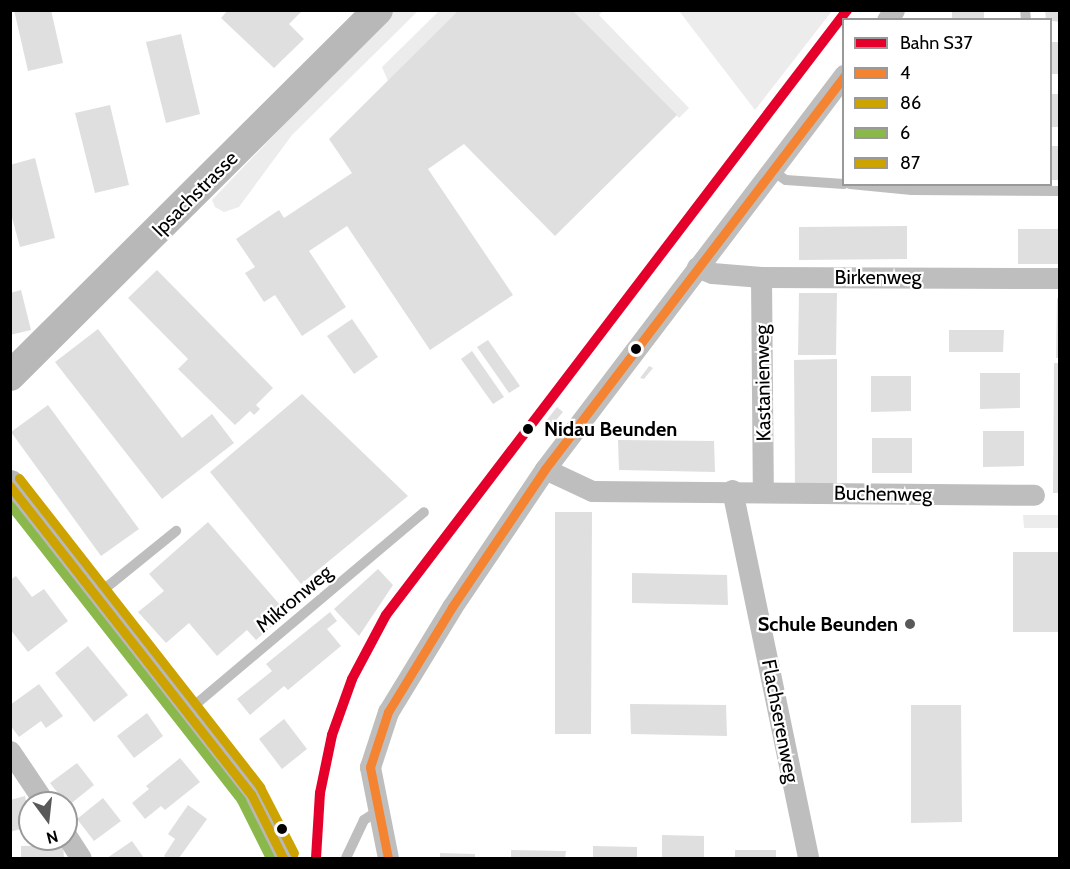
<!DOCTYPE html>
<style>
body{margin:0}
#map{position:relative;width:1070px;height:869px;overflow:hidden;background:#fff;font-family:Cabin,sans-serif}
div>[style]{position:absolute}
.green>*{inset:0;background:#ececec}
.building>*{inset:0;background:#dfdfdf}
.service>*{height:10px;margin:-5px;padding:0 5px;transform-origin:5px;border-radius:5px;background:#bebebe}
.minor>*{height:21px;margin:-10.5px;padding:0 10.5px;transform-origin:10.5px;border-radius:10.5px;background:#bebebe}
.secondary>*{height:30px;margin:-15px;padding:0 15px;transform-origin:15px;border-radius:15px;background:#b8b8b8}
.bus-1>*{height:9px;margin:-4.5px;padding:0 4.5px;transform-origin:4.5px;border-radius:4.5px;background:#f48332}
.bus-2>*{height:9px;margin:-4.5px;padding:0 4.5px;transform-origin:4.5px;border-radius:4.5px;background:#cca300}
.bus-3>*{height:9px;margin:-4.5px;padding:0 4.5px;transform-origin:4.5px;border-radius:4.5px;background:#8ab84b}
.bus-4>*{height:9px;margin:-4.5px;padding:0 4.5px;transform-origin:4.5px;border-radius:4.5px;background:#cca300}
.rail-1>*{height:10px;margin:-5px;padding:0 5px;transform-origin:5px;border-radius:5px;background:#e4002b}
.dots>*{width:16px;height:16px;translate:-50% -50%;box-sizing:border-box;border:3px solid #fff;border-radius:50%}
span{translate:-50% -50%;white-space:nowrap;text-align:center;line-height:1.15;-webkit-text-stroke:4.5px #fff;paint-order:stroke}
.street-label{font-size:20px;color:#000}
.stop-label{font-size:20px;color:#000;font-weight:700}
.left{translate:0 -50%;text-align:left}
.poi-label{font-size:20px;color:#000;font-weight:700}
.right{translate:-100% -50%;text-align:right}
.frame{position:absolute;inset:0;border:12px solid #000;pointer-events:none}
.legend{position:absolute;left:842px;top:18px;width:210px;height:168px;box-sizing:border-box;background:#fff;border:2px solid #999;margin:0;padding:8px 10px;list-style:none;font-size:18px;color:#000}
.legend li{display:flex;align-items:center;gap:12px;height:30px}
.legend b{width:30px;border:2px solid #999}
.north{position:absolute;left:18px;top:791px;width:60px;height:60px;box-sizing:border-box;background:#fff;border:2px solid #999;border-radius:50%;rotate:165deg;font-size:16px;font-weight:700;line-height:24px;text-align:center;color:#000}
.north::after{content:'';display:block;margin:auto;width:21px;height:27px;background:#595959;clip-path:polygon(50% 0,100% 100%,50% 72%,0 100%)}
</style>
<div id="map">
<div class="green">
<div style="clip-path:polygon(392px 11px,418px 11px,292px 135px,239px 207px,224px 212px,215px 207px,212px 200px)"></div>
<div style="clip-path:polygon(439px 11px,459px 11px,388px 81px,382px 67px)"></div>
<div style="clip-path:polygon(572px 11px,603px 11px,599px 15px,689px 108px,679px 118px)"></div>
<div style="clip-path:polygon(679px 11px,832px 11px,755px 110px)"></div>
<div style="clip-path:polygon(1023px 515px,1059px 515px,1059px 528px,1024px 528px)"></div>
</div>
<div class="building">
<div style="clip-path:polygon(14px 10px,51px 10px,63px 63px,28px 71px)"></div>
<div style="clip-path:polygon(228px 10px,303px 10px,289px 24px,304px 39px,274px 68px,221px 18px)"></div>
<div style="clip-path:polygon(459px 10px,572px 10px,677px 115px,555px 236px,464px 144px,428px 169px,513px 295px,430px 350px,347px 226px,309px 251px,346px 307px,302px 336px,275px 295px,264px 302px,245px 273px,255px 267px,236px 239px,279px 210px,284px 218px,352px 173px,329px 139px)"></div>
<div style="clip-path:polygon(952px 10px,984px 10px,984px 20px,952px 20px)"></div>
<div style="clip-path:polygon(1045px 10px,1060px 10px,1060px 22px,1046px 20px)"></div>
<div style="clip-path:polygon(181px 34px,200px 114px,166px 123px,146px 42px)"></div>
<div style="clip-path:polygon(1050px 42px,1060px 42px,1060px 74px,1050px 74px)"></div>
<div style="clip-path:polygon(1050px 94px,1060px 94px,1060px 127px,1050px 127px)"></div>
<div style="clip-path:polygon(110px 105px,129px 185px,95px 193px,75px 113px)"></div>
<div style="clip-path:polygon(1050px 146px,1060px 146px,1060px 180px,1050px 180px)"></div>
<div style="clip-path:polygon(35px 158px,55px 238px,20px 247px,10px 210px,10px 165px)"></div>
<div style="clip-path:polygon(907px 226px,907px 259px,799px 260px,799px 227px)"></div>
<div style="clip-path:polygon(1018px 229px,1060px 229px,1060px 264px,1018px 264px)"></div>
<div style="clip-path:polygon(157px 270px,273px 388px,256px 405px,260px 409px,254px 415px,250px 411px,235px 425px,178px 369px,188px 359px,128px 298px)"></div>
<div style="clip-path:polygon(21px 290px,31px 330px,10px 335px,10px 293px)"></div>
<div style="clip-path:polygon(799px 293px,837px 293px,836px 355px,798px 355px)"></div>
<div style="clip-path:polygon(1057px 298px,1060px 298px,1060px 358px,1056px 358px)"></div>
<div style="clip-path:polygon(352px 319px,378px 357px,354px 374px,327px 336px)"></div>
<div style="clip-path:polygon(98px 329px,182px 438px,212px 414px,234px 443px,162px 499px,55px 362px)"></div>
<div style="clip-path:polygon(949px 330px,1004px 330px,1003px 352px,949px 352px)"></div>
<div style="clip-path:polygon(488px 340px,520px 386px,509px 393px,477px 347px)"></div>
<div style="clip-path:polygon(472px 351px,504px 397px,493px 404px,461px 359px)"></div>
<div style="clip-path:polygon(837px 359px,837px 487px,795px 487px,794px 360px)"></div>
<div style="clip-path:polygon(1054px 363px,1060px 363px,1060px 493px,1053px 493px)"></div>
<div style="clip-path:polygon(649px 366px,653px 368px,644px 379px,640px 378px)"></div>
<div style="clip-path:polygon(980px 373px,1020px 373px,1020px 408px,980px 409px)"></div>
<div style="clip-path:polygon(871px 376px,911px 376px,911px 411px,871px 412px)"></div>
<div style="clip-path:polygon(302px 394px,408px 496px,301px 584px,210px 472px)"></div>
<div style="clip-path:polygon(48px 405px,139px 529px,101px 556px,11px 432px)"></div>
<div style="clip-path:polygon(557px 407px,563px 412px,552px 425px,546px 421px)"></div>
<div style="clip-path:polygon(983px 431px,1024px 431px,1024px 466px,983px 467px)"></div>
<div style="clip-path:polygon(872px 438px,912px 438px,912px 473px,872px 473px)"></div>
<div style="clip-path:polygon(618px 440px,714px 441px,715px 472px,619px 470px)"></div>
<div style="clip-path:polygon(555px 512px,592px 512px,591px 734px,555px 734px)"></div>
<div style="clip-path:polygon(208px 522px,287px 613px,256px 640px,247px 630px,217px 656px,189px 623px,166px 643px,138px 612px,164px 591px,149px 574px)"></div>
<div style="clip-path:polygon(1013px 552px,1060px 552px,1060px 632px,1013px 632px)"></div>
<div style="clip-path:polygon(378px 569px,393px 585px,359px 636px,334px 609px)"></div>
<div style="clip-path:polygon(632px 573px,727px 575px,728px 605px,632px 603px)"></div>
<div style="clip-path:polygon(16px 576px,32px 597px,44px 589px,68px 621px,28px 652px,10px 629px,10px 580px)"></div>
<div style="clip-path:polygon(330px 612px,337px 621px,327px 629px,341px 646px,288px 690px,284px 686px,250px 715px,237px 699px,272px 671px,266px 664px)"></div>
<div style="clip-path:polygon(88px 646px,128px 695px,94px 722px,55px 673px)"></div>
<div style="clip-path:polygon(39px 684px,63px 716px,46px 728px,41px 721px,19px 737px,10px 725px,10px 705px)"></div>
<div style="clip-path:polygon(630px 704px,726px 705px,727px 736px,631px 734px)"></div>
<div style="clip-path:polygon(911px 705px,961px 705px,962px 822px,911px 823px)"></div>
<div style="clip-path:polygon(147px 713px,163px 736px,134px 758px,117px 736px)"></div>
<div style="clip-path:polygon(284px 719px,307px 749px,282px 769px,259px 739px)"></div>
<div style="clip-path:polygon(180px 758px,200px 782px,165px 810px,161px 806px,145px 819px,132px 803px,149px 789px,146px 786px)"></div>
<div style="clip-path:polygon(77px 763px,94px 785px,68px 806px,50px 783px)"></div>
<div style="clip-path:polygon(25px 796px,30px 826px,10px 832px,10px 800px)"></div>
<div style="clip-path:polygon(103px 798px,121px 821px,94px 841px,77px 819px)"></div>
<div style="clip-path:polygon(188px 805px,207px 819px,179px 858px,167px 858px,164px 856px,175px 839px,168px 834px)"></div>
<div style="clip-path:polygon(662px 835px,704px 836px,704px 858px,662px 858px)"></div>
<div style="clip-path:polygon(132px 841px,144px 858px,107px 858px)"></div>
<div style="clip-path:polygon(63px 845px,64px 858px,21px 858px,21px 846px)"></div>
<div style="clip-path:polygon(593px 846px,637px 847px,637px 858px,593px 858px)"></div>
<div style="clip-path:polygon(511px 850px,566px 851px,565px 858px,511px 858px)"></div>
<div style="clip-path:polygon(735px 850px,776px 850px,776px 858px,735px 858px)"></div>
<div style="clip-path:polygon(440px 853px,475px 854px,475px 858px,440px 858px)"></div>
</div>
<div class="service">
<div style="left:1025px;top:10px;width:10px;rotate:84deg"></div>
<div style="left:771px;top:170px;width:18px;rotate:34deg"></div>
<div style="left:786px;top:180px;width:58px;rotate:3.9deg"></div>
<div style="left:850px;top:184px;width:62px;rotate:5.5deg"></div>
<div style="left:912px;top:190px;width:148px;rotate:0.4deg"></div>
<div style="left:97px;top:595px;width:102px;rotate:-39deg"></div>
<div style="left:189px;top:710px;width:307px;rotate:-40.1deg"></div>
<div style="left:346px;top:858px;width:42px;rotate:-64.7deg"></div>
<div style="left:364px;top:820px;width:17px;rotate:-33deg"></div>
</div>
<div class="minor">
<div style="left:887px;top:20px;width:12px;rotate:-55deg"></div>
<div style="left:697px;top:267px;width:16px;rotate:22deg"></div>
<div style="left:712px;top:273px;width:49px;rotate:4.7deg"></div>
<div style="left:761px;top:277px;width:299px;rotate:0.2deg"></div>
<div style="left:761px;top:277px;width:213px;rotate:89.5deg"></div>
<div style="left:545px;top:469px;width:52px;rotate:25.1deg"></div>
<div style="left:592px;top:491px;width:442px;rotate:0.5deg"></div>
<div style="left:732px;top:490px;width:376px;rotate:78.3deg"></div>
<div style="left:10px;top:751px;width:63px;rotate:56.1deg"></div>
<div style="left:66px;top:835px;width:27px;rotate:57deg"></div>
<div style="left:388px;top:858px;width:93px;rotate:-101.2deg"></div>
<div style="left:370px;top:767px;width:58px;rotate:-71.9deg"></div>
<div style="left:388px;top:712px;width:123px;rotate:-58.6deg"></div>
<div style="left:452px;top:607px;width:166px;rotate:-56deg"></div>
<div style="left:545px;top:469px;width:495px;rotate:-52.8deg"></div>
</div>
<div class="secondary">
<div style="left:10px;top:376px;width:519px;rotate:-44.84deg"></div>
<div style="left:10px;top:485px;width:392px;rotate:52deg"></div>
<div style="left:251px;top:794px;width:72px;rotate:63.4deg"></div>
</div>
<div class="bus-1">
<div style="left:388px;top:858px;width:93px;rotate:-101.2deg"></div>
<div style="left:370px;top:767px;width:58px;rotate:-71.9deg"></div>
<div style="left:388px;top:712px;width:123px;rotate:-58.6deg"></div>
<div style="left:452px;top:607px;width:166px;rotate:-56deg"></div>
<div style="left:545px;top:469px;width:494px;rotate:-52.7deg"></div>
</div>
<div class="bus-2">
<div style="left:10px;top:486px;width:391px;rotate:52deg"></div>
<div style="left:251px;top:794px;width:72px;rotate:63.4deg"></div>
</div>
<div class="bus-3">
<div style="left:10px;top:505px;width:375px;rotate:51.9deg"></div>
<div style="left:241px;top:800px;width:65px;rotate:63.4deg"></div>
</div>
<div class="bus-4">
<div style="left:19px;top:478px;width:392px;rotate:52deg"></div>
<div style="left:260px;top:787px;width:74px;rotate:62.7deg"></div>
</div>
<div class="rail-1">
<div style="left:316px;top:858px;width:65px;rotate:-86.5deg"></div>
<div style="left:320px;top:793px;width:59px;rotate:-78.3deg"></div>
<div style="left:332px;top:735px;width:59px;rotate:-70.3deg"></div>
<div style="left:352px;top:679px;width:72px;rotate:-62deg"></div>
<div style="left:386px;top:615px;width:761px;rotate:-52.69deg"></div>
</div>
<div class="dots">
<div style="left:636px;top:349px;background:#000"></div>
<div style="left:528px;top:429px;background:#000"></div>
<div style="left:910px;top:624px;background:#595959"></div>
<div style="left:282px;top:829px;background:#000"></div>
</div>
<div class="street-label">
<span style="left:195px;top:194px;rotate:-45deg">Ipsachstrasse</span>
<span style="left:878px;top:277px">Birkenweg</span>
<span style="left:763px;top:383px;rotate:-91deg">Kastanienweg</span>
<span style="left:883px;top:494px;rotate:1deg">Buchenweg</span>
<span style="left:294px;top:599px;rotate:-40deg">Mikronweg</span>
<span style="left:780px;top:721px;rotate:79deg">Flachserenweg</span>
</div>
<div class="stop-label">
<span class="left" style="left:544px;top:429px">Nidau Beunden</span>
</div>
<div class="poi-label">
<span class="right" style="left:898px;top:624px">Schule Beunden</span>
</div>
<div class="frame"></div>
<ul class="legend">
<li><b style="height:8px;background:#e4002b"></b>Bahn S37</li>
<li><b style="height:8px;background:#f48332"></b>4</li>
<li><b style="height:8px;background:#cca300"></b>86</li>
<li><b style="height:8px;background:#8ab84b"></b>6</li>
<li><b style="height:8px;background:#cca300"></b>87</li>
</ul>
<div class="north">N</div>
</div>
